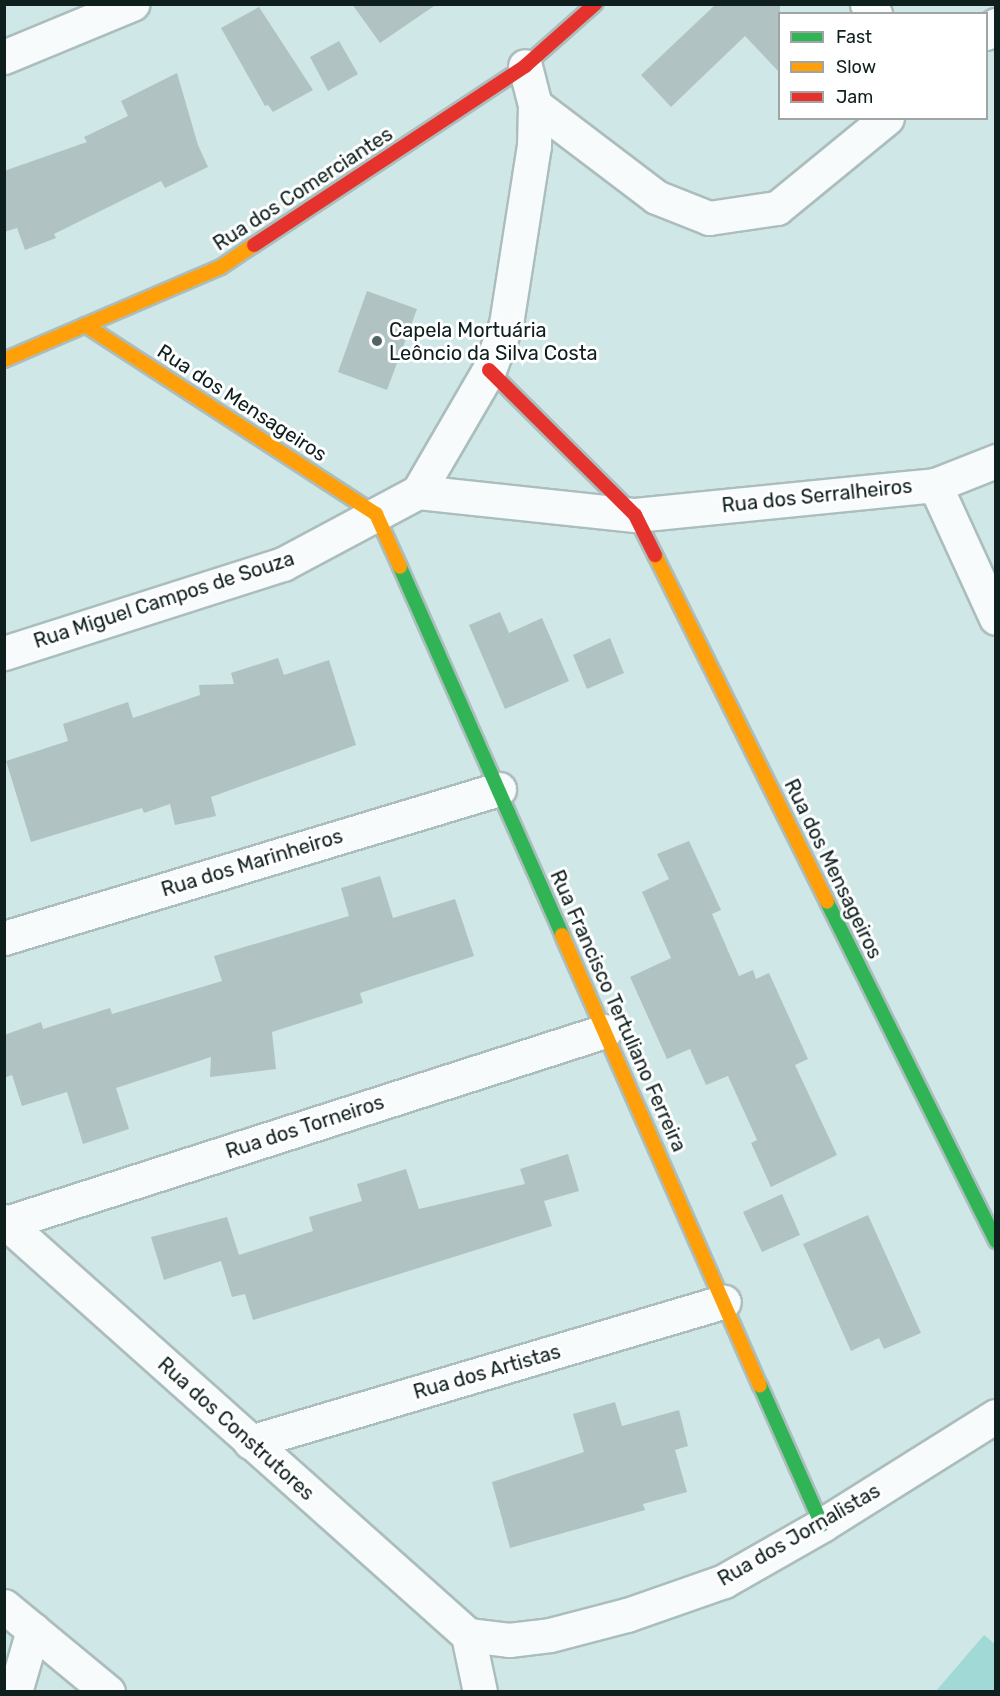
<!DOCTYPE html>
<meta charset="utf-8">
<style>
body{margin:0}
#map{position:relative;width:1000px;height:1696px;overflow:hidden;background:#cfe7e6;font-family:Rubik,sans-serif}
div>[style]{position:absolute}
.green>*{inset:0;background:#a0d9d6}
.building>*{inset:0;background:#b0c3c2}
.roads{filter:drop-shadow(2px 0 #abbdbc) drop-shadow(-2px 0 #abbdbc) drop-shadow(0 2px #abbdbc) drop-shadow(0 -2px #abbdbc)}
.street>*{height:33px;margin:-16.5px;padding:0 16.5px;transform-origin:16.5px;border-radius:16.5px;background:#f8fbfb}
.fast>*{height:14px;margin:-7px;padding:0 7px;transform-origin:7px;border-radius:7px;background:#30b455}
.slow>*{height:14px;margin:-7px;padding:0 7px;transform-origin:7px;border-radius:7px;background:#ff9f0a}
.jam>*{height:14px;margin:-7px;padding:0 7px;transform-origin:7px;border-radius:7px;background:#e5322d}
.dots>*{width:16px;height:16px;translate:-50% -50%;box-sizing:border-box;border:3px solid #fff;border-radius:50%}
span{translate:-50% -50%;white-space:nowrap;text-align:center;line-height:1.15;-webkit-text-stroke:6px #fff;paint-order:stroke}
.street-label{font-size:20px;color:#0e1f1e}
.poi-label{font-size:20px;color:#0e1f1e}
.left{translate:0 -50%;text-align:left}
.frame{position:absolute;inset:0;border:6px solid #0e1f1e;pointer-events:none}
.legend{position:absolute;left:778px;top:12px;width:210px;height:108px;box-sizing:border-box;background:#fff;border:2px solid #9fa5a5;margin:0;padding:8px 10px;list-style:none;font-size:18px;color:#0e1f1e}
.legend li{display:flex;align-items:center;gap:12px;height:30px}
.legend b{width:30px;border:2px solid #9fa5a5}
</style>
<div id="map">
<div class="green">
<div style="clip-path:polygon(984px 1635px,995px 1644px,995px 1691px,936px 1691px)"></div>
</div>
<div class="building">
<div style="clip-path:polygon(352px 4px,437px 4px,380px 43px)"></div>
<div style="clip-path:polygon(716px 4px,780px 4px,780px 73px,745px 36px,671px 107px,641px 75px)"></div>
<div style="clip-path:polygon(259px 7px,313px 90px,273px 112px,268px 105px,265px 106px,221px 28px)"></div>
<div style="clip-path:polygon(339px 41px,358px 74px,328px 91px,310px 57px)"></div>
<div style="clip-path:polygon(177px 73px,198px 145px,208px 167px,165px 188px,161px 181px,54px 234px,56px 238px,25px 250px,17px 228px,4px 232px,4px 171px,87px 142px,84px 137px,128px 116px,121px 101px)"></div>
<div style="clip-path:polygon(367px 291px,417px 309px,387px 390px,338px 372px)"></div>
<div style="clip-path:polygon(500px 612px,509px 633px,542px 618px,569px 681px,505px 709px,469px 625px)"></div>
<div style="clip-path:polygon(610px 638px,624px 673px,587px 689px,573px 655px)"></div>
<div style="clip-path:polygon(278px 658px,284px 675px,329px 660px,356px 745px,211px 797px,216px 816px,175px 825px,170px 804px,144px 813px,142px 808px,31px 842px,6px 761px,68px 741px,63px 724px,128px 702px,133px 718px,200px 695px,199px 685px,234px 684px,231px 673px)"></div>
<div style="clip-path:polygon(689px 841px,721px 910px,712px 914px,739px 976px,753px 970px,756px 979px,769px 973px,808px 1059px,795px 1065px,837px 1155px,771px 1187px,751px 1143px,757px 1140px,728px 1076px,706px 1085px,690px 1049px,667px 1059px,630px 977px,671px 958px,642px 892px,669px 879px,657px 854px)"></div>
<div style="clip-path:polygon(380px 876px,393px 918px,455px 899px,474px 956px,360px 993px,363px 1003px,272px 1032px,276px 1069px,210px 1077px,211px 1057px,116px 1088px,129px 1129px,83px 1144px,67px 1092px,22px 1106px,12px 1075px,4px 1078px,4px 1035px,41px 1022px,43px 1029px,110px 1008px,112px 1014px,222px 981px,214px 956px,349px 916px,341px 888px)"></div>
<div style="clip-path:polygon(568px 1154px,579px 1191px,544px 1201px,552px 1226px,253px 1320px,245px 1294px,232px 1297px,221px 1261px,164px 1280px,151px 1237px,227px 1217px,239px 1255px,313px 1231px,309px 1217px,362px 1201px,357px 1184px,406px 1169px,419px 1209px,525px 1184px,520px 1169px)"></div>
<div style="clip-path:polygon(782px 1194px,800px 1235px,762px 1252px,743px 1212px)"></div>
<div style="clip-path:polygon(868px 1215px,921px 1333px,884px 1349px,879px 1338px,851px 1351px,803px 1244px)"></div>
<div style="clip-path:polygon(615px 1402px,622px 1426px,679px 1410px,688px 1446px,675px 1450px,687px 1492px,643px 1504px,645px 1510px,510px 1548px,492px 1482px,584px 1452px,573px 1414px)"></div>
</div>
<div class="roads">
<div class="street">
<div style="left:867px;top:4px;width:13px;rotate:51deg"></div>
<div style="left:986px;top:33px;width:13px;rotate:-39deg"></div>
<div style="left:4px;top:57px;width:139px;rotate:-22.5deg"></div>
<div style="left:535px;top:105px;width:152px;rotate:37.2deg"></div>
<div style="left:656px;top:197px;width:57px;rotate:21.6deg"></div>
<div style="left:709px;top:218px;width:69px;rotate:-8.4deg"></div>
<div style="left:777px;top:208px;width:142px;rotate:-39.3deg"></div>
<div style="left:935px;top:485px;width:146px;rotate:65.4deg"></div>
<div style="left:418px;top:492px;width:218px;rotate:6.1deg"></div>
<div style="left:635px;top:515px;width:301px;rotate:-5.7deg"></div>
<div style="left:935px;top:485px;width:66px;rotate:-21.5deg"></div>
<div style="left:418px;top:492px;width:141px;rotate:-59.8deg"></div>
<div style="left:489px;top:370px;width:49px;rotate:-69.7deg"></div>
<div style="left:506px;top:324px;width:180px;rotate:-81.1deg"></div>
<div style="left:534px;top:146px;width:41px;rotate:-88.6deg"></div>
<div style="left:535px;top:105px;width:40px;rotate:-104.4deg"></div>
<div style="left:4px;top:653px;width:293px;rotate:-17.7deg"></div>
<div style="left:283px;top:564px;width:153px;rotate:-28.1deg"></div>
<div style="left:4px;top:938px;width:517px;rotate:-16.75deg"></div>
<div style="left:4px;top:1221px;width:622px;rotate:41.74deg"></div>
<div style="left:6px;top:1223px;width:629px;rotate:-17.77deg"></div>
<div style="left:250px;top:1442px;width:494px;rotate:-16.5deg"></div>
<div style="left:4px;top:1606px;width:135px;rotate:39.6deg"></div>
<div style="left:15px;top:1692px;width:65px;rotate:-73.8deg"></div>
<div style="left:480px;top:1692px;width:58px;rotate:-101.9deg"></div>
<div style="left:468px;top:1635px;width:41px;rotate:7deg"></div>
<div style="left:509px;top:1640px;width:41px;rotate:-7deg"></div>
<div style="left:550px;top:1635px;width:80px;rotate:-14.6deg"></div>
<div style="left:627px;top:1615px;width:103px;rotate:-19.3deg"></div>
<div style="left:724px;top:1581px;width:113px;rotate:-29.7deg"></div>
<div style="left:822px;top:1525px;width:205px;rotate:-32.1deg"></div>
</div>
<div class="fast">
<div style="left:400px;top:567px;width:402px;rotate:66.2deg"></div>
<div style="left:827px;top:902px;width:379px;rotate:63.5deg"></div>
<div style="left:760px;top:1385px;width:153px;rotate:66.1deg"></div>
</div>
<div class="slow">
<div style="left:85px;top:325px;width:347px;rotate:33deg"></div>
<div style="left:376px;top:514px;width:58px;rotate:65.6deg"></div>
<div style="left:4px;top:360px;width:236px;rotate:-23.2deg"></div>
<div style="left:221px;top:267px;width:40px;rotate:-34deg"></div>
<div style="left:655px;top:555px;width:387px;rotate:63.6deg"></div>
<div style="left:562px;top:935px;width:492px;rotate:66.3deg"></div>
</div>
<div class="jam">
<div style="left:254px;top:245px;width:325px;rotate:-33.4deg"></div>
<div style="left:525px;top:66px;width:94px;rotate:-41.5deg"></div>
<div style="left:489px;top:370px;width:206px;rotate:44.8deg"></div>
<div style="left:635px;top:515px;width:45px;rotate:63.4deg"></div>
</div>
</div>
<div class="dots">
<div style="left:377px;top:341px;background:#526564"></div>
</div>
<div class="street-label">
<span style="left:303px;top:189px;rotate:-33deg">Rua dos Comerciantes</span>
<span style="left:242px;top:403px;rotate:33deg">Rua dos Mensageiros</span>
<span style="left:817px;top:496px;rotate:-6deg">Rua dos Serralheiros</span>
<span style="left:164px;top:600px;rotate:-18deg">Rua Miguel Campos de Souza</span>
<span style="left:252px;top:863px;rotate:-17deg">Rua dos Marinheiros</span>
<span style="left:833px;top:869px;rotate:64deg">Rua dos Mensageiros</span>
<span style="left:618px;top:1011px;rotate:66deg">Rua Francisco Tertuliano Ferreira</span>
<span style="left:305px;top:1127px;rotate:-18deg">Rua dos Torneiros</span>
<span style="left:487px;top:1372px;rotate:-16deg">Rua dos Artistas</span>
<span style="left:236px;top:1429px;rotate:42deg">Rua dos Construtores</span>
<span style="left:799px;top:1535px;rotate:-30deg">Rua dos Jornalistas</span>
</div>
<div class="poi-label">
<span class="left" style="left:389px;top:342px">Capela Mortuária<br>Leôncio da Silva Costa</span>
</div>
<div class="frame"></div>
<ul class="legend">
<li><b style="height:8px;background:#30b455"></b>Fast</li>
<li><b style="height:8px;background:#ff9f0a"></b>Slow</li>
<li><b style="height:8px;background:#e5322d"></b>Jam</li>
</ul>
</div>
